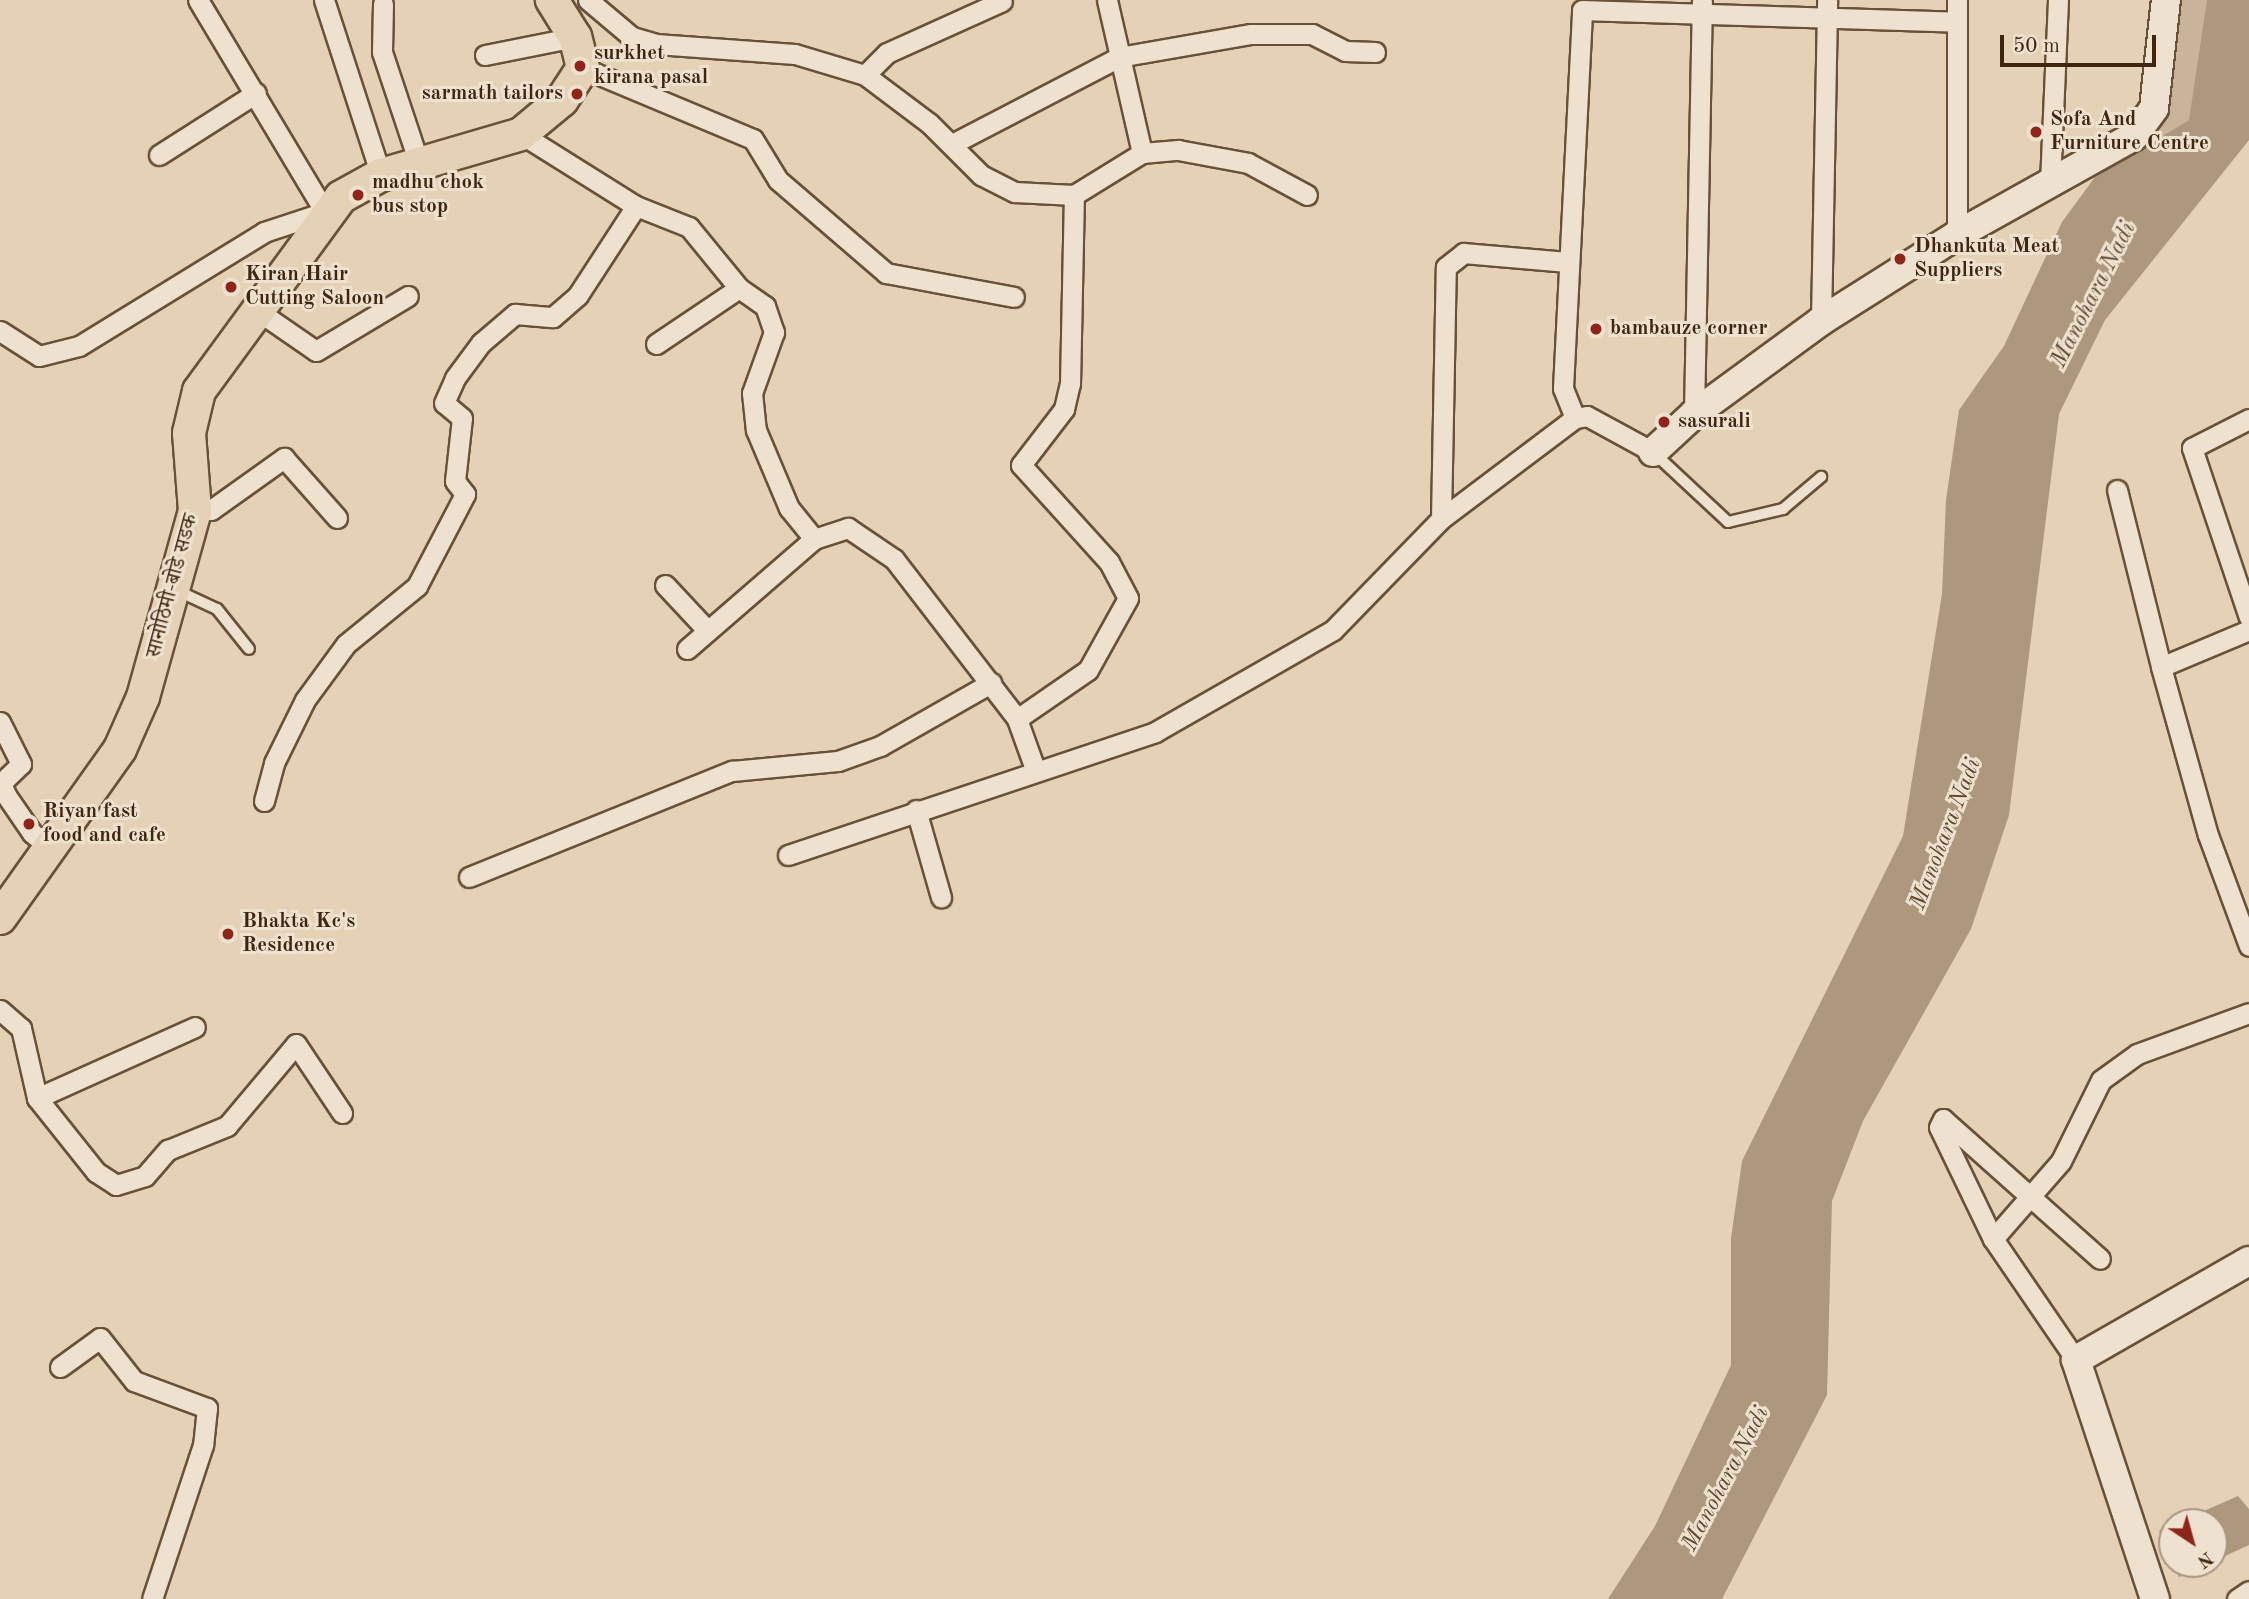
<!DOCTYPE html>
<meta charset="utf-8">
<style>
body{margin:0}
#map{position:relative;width:2249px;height:1599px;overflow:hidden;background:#e5d1b6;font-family:"Old Standard TT","Noto Serif Devanagari",serif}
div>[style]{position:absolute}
.green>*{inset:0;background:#c9b499}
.water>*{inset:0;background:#ad977d}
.roads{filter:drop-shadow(2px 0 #695138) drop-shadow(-2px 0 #695138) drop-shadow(0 2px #695138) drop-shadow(0 -2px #695138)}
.lane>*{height:10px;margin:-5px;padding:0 5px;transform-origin:5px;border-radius:5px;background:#eee1d0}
.street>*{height:19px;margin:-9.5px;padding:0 9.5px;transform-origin:9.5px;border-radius:9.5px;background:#eee1d0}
.secondary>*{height:28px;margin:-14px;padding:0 14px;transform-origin:14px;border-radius:14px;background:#eee1d0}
.primary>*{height:32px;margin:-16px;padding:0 16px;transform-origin:16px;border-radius:16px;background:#e5d1b6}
.dots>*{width:19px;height:19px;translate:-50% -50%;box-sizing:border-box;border:4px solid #eee1d0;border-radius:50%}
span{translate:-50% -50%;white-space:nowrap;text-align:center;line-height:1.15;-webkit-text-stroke:6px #eee1d0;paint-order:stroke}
.poi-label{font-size:21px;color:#40260e;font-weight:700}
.left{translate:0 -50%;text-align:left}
.right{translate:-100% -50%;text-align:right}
.street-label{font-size:21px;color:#40260e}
.water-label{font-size:23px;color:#61482f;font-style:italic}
.north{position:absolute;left:2158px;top:1508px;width:70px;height:70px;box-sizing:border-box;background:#eee1d0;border:2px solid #a89682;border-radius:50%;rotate:144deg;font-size:19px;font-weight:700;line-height:28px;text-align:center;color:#40260e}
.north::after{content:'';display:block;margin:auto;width:24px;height:32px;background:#8f2418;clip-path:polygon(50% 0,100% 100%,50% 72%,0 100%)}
.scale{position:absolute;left:2000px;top:35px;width:156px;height:32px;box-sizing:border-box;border:4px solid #40260e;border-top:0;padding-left:9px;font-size:21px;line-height:24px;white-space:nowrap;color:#40260e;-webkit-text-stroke:5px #eee1d0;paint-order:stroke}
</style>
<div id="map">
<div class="green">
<div style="clip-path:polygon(2178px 0,2207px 0,2203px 62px,2189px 120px,2159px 139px)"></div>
</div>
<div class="water">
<div style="clip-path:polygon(2207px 0,2249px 0,2249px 140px,2105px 320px,2059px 414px,2009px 815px,1971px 929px,1863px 1121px,1832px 1201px,1827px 1395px,1722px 1599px,1608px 1599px,1655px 1526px,1731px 1365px,1731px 1238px,1742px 1161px,1903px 836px,1942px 594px,1946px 500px,1959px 410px,2004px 346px,2062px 222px,2095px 177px,2189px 120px)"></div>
<div style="clip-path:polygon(2238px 1496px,2249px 1509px,2249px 1545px,2214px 1561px,2214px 1522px,2179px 1522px)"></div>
<div style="clip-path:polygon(2172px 1525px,2172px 1561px,2159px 1531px)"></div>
<div style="clip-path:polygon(2173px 1564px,2206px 1564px,2179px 1577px)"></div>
</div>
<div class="roads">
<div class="lane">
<div style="left:1654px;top:453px;width:101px;rotate:43deg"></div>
<div style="left:1728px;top:522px;width:57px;rotate:-13.3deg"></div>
<div style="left:1783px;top:509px;width:50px;rotate:-40.1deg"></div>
<div style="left:176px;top:590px;width:45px;rotate:24.9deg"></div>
<div style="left:217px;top:609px;width:51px;rotate:51.3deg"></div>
</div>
<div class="street">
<div style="left:324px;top:0;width:184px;rotate:72deg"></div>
<div style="left:588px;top:0;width:57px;rotate:40.1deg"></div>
<div style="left:632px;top:37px;width:25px;rotate:16deg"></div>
<div style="left:656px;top:44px;width:139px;rotate:4.1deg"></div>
<div style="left:795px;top:54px;width:73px;rotate:16.7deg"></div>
<div style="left:865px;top:75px;width:80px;rotate:36.9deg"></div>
<div style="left:929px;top:123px;width:74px;rotate:45deg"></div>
<div style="left:981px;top:175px;width:38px;rotate:27deg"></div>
<div style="left:1015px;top:192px;width:59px;rotate:2.9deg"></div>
<div style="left:1074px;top:195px;width:80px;rotate:-31.7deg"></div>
<div style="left:1142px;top:153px;width:36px;rotate:-5deg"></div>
<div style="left:1178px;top:150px;width:71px;rotate:10.5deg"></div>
<div style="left:1248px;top:163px;width:67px;rotate:28.5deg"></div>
<div style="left:1107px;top:0;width:157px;rotate:77.1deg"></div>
<div style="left:383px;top:4px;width:48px;rotate:91.2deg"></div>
<div style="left:382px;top:52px;width:117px;rotate:71.6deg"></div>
<div style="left:485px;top:55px;width:92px;rotate:-11.3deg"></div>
<div style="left:583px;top:68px;width:184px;rotate:22.7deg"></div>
<div style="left:753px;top:139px;width:48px;rotate:58.6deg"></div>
<div style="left:778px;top:180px;width:143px;rotate:40.7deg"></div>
<div style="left:886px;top:273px;width:130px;rotate:10.6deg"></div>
<div style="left:865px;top:75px;width:31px;rotate:-45deg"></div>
<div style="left:887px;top:53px;width:126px;rotate:-24.3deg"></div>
<div style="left:521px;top:134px;width:136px;rotate:32.1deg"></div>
<div style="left:636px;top:206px;width:57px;rotate:21.6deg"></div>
<div style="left:689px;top:227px;width:79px;rotate:50.7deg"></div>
<div style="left:739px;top:288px;width:32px;rotate:35deg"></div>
<div style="left:765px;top:306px;width:28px;rotate:71deg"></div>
<div style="left:774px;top:332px;width:65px;rotate:109.8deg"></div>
<div style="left:752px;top:393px;width:37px;rotate:84deg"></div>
<div style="left:756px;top:430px;width:85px;rotate:67.1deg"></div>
<div style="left:789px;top:508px;width:40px;rotate:51deg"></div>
<div style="left:814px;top:539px;width:36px;rotate:-18deg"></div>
<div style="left:848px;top:528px;width:55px;rotate:34deg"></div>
<div style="left:894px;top:559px;width:202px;rotate:52.4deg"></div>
<div style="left:1017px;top:719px;width:53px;rotate:70.2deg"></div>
<div style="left:952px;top:144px;width:188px;rotate:-27.5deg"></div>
<div style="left:1119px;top:57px;width:134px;rotate:-9.9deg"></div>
<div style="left:1251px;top:34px;width:61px"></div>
<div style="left:1312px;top:34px;width:37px;rotate:27deg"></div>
<div style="left:1345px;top:51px;width:30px;rotate:2deg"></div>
<div style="left:159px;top:155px;width:115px;rotate:-32.6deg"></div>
<div style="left:2050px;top:183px;width:183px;rotate:-87.5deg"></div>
<div style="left:1957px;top:235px;width:235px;rotate:-90deg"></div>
<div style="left:258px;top:311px;width:70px;rotate:34.6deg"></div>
<div style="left:316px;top:351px;width:107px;rotate:-30.9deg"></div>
<div style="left:1821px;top:321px;width:321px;rotate:-88.9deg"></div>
<div style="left:0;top:331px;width:46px;rotate:32.7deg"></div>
<div style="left:39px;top:356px;width:41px;rotate:-14deg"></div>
<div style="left:79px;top:346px;width:217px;rotate:-31.6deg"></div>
<div style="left:264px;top:232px;width:64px;rotate:-18.2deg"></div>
<div style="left:325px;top:212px;width:247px;rotate:-120.9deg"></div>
<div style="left:656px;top:344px;width:100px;rotate:-34deg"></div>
<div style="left:1694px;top:414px;width:413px;rotate:-88.9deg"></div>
<div style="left:1575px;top:418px;width:32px;rotate:-112deg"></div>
<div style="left:1563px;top:388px;width:378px;rotate:-87.1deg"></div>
<div style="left:1582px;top:10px;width:374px;rotate:1.8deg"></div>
<div style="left:2249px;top:419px;width:64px;rotate:153deg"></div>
<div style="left:2192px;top:448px;width:178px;rotate:71.4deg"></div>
<div style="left:2117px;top:490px;width:182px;rotate:76deg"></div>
<div style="left:195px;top:511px;width:16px;rotate:-4deg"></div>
<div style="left:211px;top:510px;width:90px;rotate:-35.5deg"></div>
<div style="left:284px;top:458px;width:80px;rotate:48.5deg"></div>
<div style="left:1441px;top:519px;width:252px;rotate:-88.9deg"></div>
<div style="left:1446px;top:267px;width:23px;rotate:-38deg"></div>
<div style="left:1464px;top:253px;width:103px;rotate:5deg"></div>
<div style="left:665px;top:585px;width:62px;rotate:47deg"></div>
<div style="left:2249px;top:630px;width:95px;rotate:157.2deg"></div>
<div style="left:2161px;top:667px;width:174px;rotate:74.4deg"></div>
<div style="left:2208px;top:835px;width:118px;rotate:69.7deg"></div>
<div style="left:687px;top:649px;width:168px;rotate:-40.9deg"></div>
<div style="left:1017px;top:719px;width:86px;rotate:-34.6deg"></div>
<div style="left:1088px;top:670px;width:82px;rotate:-60.9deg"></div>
<div style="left:1128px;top:598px;width:41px;rotate:-117.8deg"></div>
<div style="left:1109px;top:562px;width:131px;rotate:-132.2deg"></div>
<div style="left:1021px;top:465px;width:71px;rotate:-52.5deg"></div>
<div style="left:1064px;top:409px;width:26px;rotate:-77deg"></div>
<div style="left:1070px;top:384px;width:189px;rotate:-88.8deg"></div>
<div style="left:0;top:722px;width:47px;rotate:63.4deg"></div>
<div style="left:21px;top:764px;width:28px;rotate:136deg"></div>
<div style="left:1px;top:783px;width:13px;rotate:67deg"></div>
<div style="left:6px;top:795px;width:46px;rotate:55.6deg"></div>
<div style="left:32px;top:833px;width:24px;rotate:38deg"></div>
<div style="left:264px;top:801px;width:39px;rotate:-75deg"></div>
<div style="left:274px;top:763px;width:70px;rotate:-63.8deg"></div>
<div style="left:305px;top:700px;width:69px;rotate:-53.8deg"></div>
<div style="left:346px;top:644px;width:92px;rotate:-39.2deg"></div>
<div style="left:417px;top:586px;width:104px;rotate:-62.4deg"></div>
<div style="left:465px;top:494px;width:16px;rotate:-128deg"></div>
<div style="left:455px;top:481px;width:63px;rotate:-83.7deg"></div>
<div style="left:462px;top:418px;width:23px;rotate:-140deg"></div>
<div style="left:444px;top:403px;width:27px;rotate:-66deg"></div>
<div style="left:455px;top:378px;width:44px;rotate:-53.4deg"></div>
<div style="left:481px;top:343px;width:45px;rotate:-40.5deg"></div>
<div style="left:515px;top:314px;width:38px;rotate:5deg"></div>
<div style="left:553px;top:317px;width:33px;rotate:-41deg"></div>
<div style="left:578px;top:295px;width:106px;rotate:-56.9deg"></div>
<div style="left:916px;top:810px;width:91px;rotate:74deg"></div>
<div style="left:788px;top:855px;width:387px;rotate:-18.5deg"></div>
<div style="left:1155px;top:732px;width:205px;rotate:-29.8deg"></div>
<div style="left:1333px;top:630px;width:155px;rotate:-45.8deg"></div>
<div style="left:1441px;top:519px;width:168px;rotate:-37deg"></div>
<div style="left:1575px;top:418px;width:12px;rotate:-9deg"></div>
<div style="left:1587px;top:416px;width:75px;rotate:28.6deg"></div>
<div style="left:469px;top:877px;width:284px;rotate:-22deg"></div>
<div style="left:732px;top:771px;width:106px;rotate:-5.4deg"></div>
<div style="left:838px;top:761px;width:45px;rotate:-19.7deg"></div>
<div style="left:880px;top:746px;width:128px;rotate:-29.6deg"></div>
<div style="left:0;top:1010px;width:28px;rotate:41deg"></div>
<div style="left:21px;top:1028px;width:72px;rotate:77.1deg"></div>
<div style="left:37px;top:1098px;width:173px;rotate:-24.2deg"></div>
<div style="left:37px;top:1098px;width:95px;rotate:51.4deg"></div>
<div style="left:96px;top:1172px;width:24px;rotate:33deg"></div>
<div style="left:116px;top:1185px;width:30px;rotate:-17deg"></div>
<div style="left:145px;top:1176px;width:35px;rotate:-49deg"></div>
<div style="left:168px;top:1150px;width:64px;rotate:-22.1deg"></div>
<div style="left:227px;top:1126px;width:107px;rotate:-49.9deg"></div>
<div style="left:296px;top:1044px;width:83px;rotate:56.3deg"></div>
<div style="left:1993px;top:1239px;width:103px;rotate:-48.9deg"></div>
<div style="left:2061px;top:1161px;width:90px;rotate:-63.7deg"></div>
<div style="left:2101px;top:1080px;width:44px;rotate:-35.8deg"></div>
<div style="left:2137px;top:1054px;width:119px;rotate:-20.1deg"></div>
<div style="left:2076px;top:1360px;width:147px;rotate:-124.4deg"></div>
<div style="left:1993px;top:1239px;width:124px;rotate:-115.7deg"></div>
<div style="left:1939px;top:1127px;width:9px;rotate:-63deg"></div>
<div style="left:1943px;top:1119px;width:210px;rotate:41.7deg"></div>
<div style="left:60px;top:1367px;width:49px;rotate:-35.9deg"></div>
<div style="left:100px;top:1338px;width:55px;rotate:51.7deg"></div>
<div style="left:134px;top:1381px;width:78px;rotate:20.3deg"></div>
<div style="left:207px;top:1408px;width:37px;rotate:96deg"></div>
<div style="left:203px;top:1445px;width:162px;rotate:108.3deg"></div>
<div style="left:2237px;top:1599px;width:14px;rotate:-34deg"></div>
</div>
<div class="secondary">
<div style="left:1653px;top:452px;width:56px;rotate:-42.8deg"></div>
<div style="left:1694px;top:414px;width:157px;rotate:-36.2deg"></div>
<div style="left:1821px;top:321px;width:161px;rotate:-32.3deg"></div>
<div style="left:1957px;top:235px;width:203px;rotate:-29.2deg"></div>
<div style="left:2134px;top:136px;width:34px;rotate:-54deg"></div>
<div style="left:2154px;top:108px;width:109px;rotate:-83.7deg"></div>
<div style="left:2155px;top:1599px;width:252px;rotate:-108.3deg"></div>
<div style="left:2076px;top:1360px;width:199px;rotate:-29.8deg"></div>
</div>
<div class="primary">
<div style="left:0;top:918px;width:207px;rotate:-54.6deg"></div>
<div style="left:120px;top:749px;width:57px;rotate:-66.1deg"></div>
<div style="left:143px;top:697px;width:193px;rotate:-74.4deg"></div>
<div style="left:195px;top:511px;width:78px;rotate:-94.4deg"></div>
<div style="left:189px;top:433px;width:43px;rotate:-76.6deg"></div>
<div style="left:199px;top:391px;width:240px;rotate:-53.8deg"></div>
<div style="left:341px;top:197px;width:46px;rotate:-28.8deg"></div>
<div style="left:381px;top:175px;width:146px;rotate:-16.3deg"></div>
<div style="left:521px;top:134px;width:53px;rotate:-39.7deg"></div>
<div style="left:562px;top:100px;width:38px;rotate:-57deg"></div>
<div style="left:583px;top:68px;width:32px;rotate:-104deg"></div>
<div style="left:575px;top:37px;width:44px;rotate:-121.9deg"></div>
</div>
</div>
<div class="dots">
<div style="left:580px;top:66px;background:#8f2418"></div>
<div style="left:577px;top:94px;background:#8f2418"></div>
<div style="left:2036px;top:132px;background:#8f2418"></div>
<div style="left:358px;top:195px;background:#8f2418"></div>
<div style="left:1900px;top:259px;background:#8f2418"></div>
<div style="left:231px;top:287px;background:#8f2418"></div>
<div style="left:1596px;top:329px;background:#8f2418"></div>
<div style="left:1664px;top:422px;background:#8f2418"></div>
<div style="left:29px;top:824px;background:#8f2418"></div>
<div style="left:228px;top:934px;background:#8f2418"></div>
</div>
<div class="poi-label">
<span class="left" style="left:594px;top:66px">surkhet<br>kirana pasal</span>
<span class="right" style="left:563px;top:94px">sarmath tailors</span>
<span class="left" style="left:2050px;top:132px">Sofa And<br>Furniture Centre</span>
<span class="left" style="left:372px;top:195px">madhu chok<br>bus stop</span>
<span class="left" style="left:1914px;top:259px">Dhankuta Meat<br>Suppliers</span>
<span class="left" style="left:245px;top:287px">Kiran Hair<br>Cutting Saloon</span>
<span class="left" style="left:1610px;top:329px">bambauze corner</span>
<span class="left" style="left:1678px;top:422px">sasurali</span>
<span class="left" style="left:43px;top:824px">Riyan fast<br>food and cafe</span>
<span class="left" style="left:242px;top:934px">Bhakta Kc's<br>Residence</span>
</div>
<div class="street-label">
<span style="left:173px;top:586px;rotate:-75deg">सानोठिमी-बोडे सडक</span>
</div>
<div class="water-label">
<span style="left:2094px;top:295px;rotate:-63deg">Manohara Nadi</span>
<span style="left:1946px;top:834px;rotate:-69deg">Manohara Nadi</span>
<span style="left:1726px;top:1479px;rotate:-62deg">Manohara Nadi</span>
</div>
<div class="north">N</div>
<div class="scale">50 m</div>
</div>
